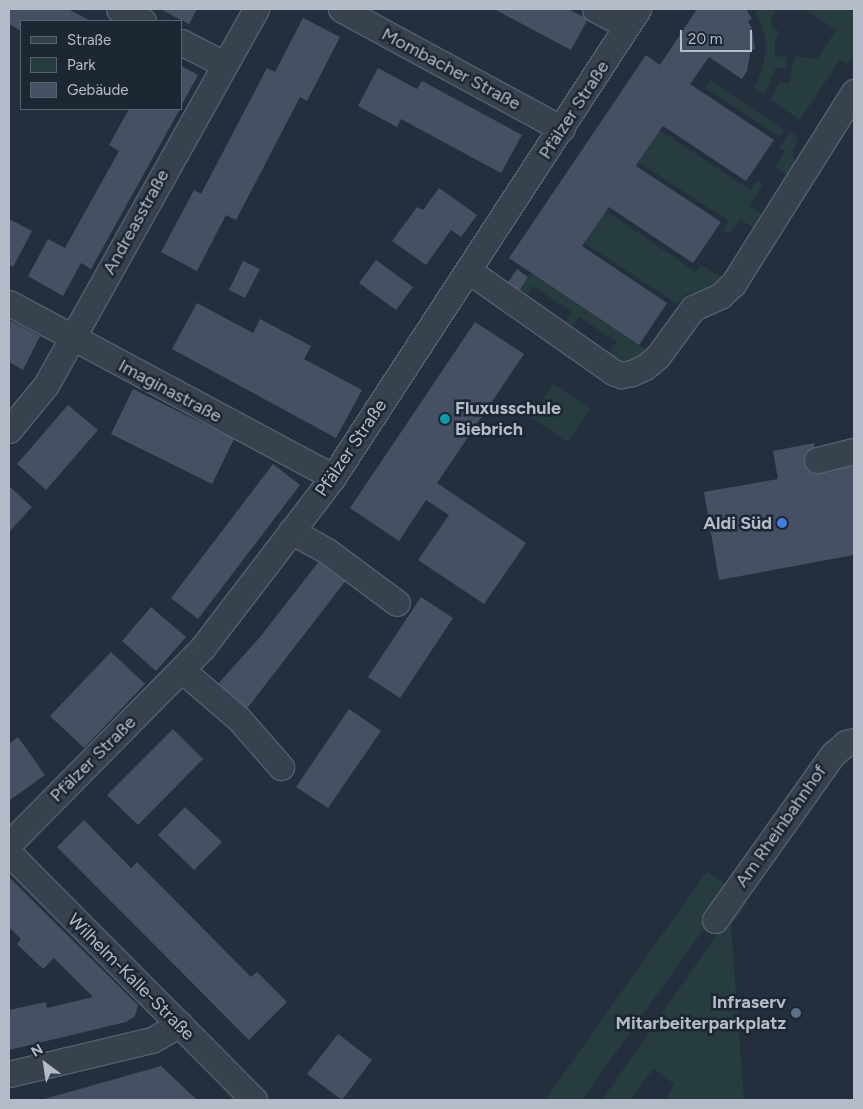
<!DOCTYPE html>
<meta charset="utf-8">
<style>
body{margin:0}
#map{position:relative;width:863px;height:1109px;overflow:hidden;background:#242f3e;font-family:Figtree,sans-serif}
div>[style]{position:absolute}
.green>*{inset:0;background:#263c3f}
.building>*{inset:0;background:#455162}
.roads{filter:drop-shadow(1px 0 #565f6c) drop-shadow(-1px 0 #565f6c) drop-shadow(0 1px #565f6c) drop-shadow(0 -1px #565f6c)}
.minor>*{height:25px;margin:-12.5px;padding:0 12.5px;transform-origin:12.5px;border-radius:12.5px;background:#38414e}
.dots>*{width:14px;height:14px;translate:-50% -50%;box-sizing:border-box;border:2px solid #1d2633;border-radius:50%}
span{translate:-50% -50%;white-space:nowrap;text-align:center;line-height:1.15;-webkit-text-stroke:5px #1d2633;paint-order:stroke}
.street-label{font-size:18px;color:#b4bcc9}
.poi-label{font-size:18px;color:#b4bcc9;font-weight:700}
.left{translate:0 -50%;text-align:left}
.right{translate:-100% -50%;text-align:right}
.frame{position:absolute;inset:0;border:10px solid #b4bcc9;pointer-events:none}
.legend{position:absolute;left:20px;top:20px;width:162px;height:90px;box-sizing:border-box;background:#1d2633;border:1px solid #59626f;margin:0;padding:6px 9px;list-style:none;font-size:15px;color:#b4bcc9}
.legend li{display:flex;align-items:center;gap:10px;height:25px}
.legend b{width:25px;border:1px solid #59626f}
.north{position:absolute;left:20px;top:1039px;width:50px;height:50px;-webkit-text-stroke:4px #1d2633;paint-order:stroke;rotate:329deg;font-size:14px;font-weight:700;line-height:20px;text-align:center;color:#b4bcc9}
.north::after{content:'';display:block;margin:auto;width:18px;height:22px;background:#b4bcc9;clip-path:polygon(50% 0,100% 100%,50% 72%,0 100%)}
.scale{position:absolute;left:680px;top:30px;width:72px;height:22px;box-sizing:border-box;border:2px solid #b4bcc9;border-top:0;padding-left:6px;font-size:15px;line-height:18px;white-space:nowrap;color:#b4bcc9;-webkit-text-stroke:4px #1d2633;paint-order:stroke}
</style>
<div id="map">
<div class="green">
<div style="clip-path:polygon(754px 9px,777px 9px,771px 17px,772px 28px,780px 32px,775px 41px,775px 57px,787px 56px,786px 68px,776px 68px,764px 95px,754px 88px,763px 69px,766px 46px,763px 27px)"></div>
<div style="clip-path:polygon(805px 9px,854px 9px,854px 55px,848px 64px,840px 60px,800px 120px,771px 100px,780px 82px,789px 83px,795px 56px,817px 59px,836px 30px)"></div>
<div style="clip-path:polygon(710px 80px,785px 130px,780px 137px,705px 88px)"></div>
<div style="clip-path:polygon(660px 130px,750px 190px,757px 181px,763px 184px,749px 206px,764px 215px,755px 229px,740px 219px,729px 234px,723px 231px,729px 221px,638px 162px)"></div>
<div style="clip-path:polygon(790px 131px,798px 138px,793px 151px,795px 165px,789px 177px,775px 167px,785px 151px,779px 148px)"></div>
<div style="clip-path:polygon(606px 211px,696px 272px,701px 265px,722px 277px,717px 284px,709px 288px,685px 295px,677px 304px,584px 243px)"></div>
<div style="clip-path:polygon(531px 273px,645px 349px,639px 358px,627px 362px,615px 360px,608px 355px,617px 342px,579px 317px,569px 331px,563px 326px,572px 312px,533px 286px,523px 300px,516px 295px)"></div>
<div style="clip-path:polygon(553px 384px,591px 409px,568px 442px,531px 418px)"></div>
<div style="clip-path:polygon(707px 871px,732px 889px,582px 1100px,545px 1100px)"></div>
<div style="clip-path:polygon(742px 898px,748px 902px,731px 926px,744px 1100px,671px 1100px,666px 1097px,674px 1084px,653px 1069px,630px 1100px,602px 1100px)"></div>
</div>
<div class="building">
<div style="clip-path:polygon(9px 9px,68px 9px,91px 21px,21px 21px,21px 31px,9px 24px)"></div>
<div style="clip-path:polygon(160px 9px,197px 9px,189px 24px)"></div>
<div style="clip-path:polygon(494px 9px,568px 9px,588px 19px,571px 50px)"></div>
<div style="clip-path:polygon(697px 9px,746px 9px,752px 19px,748px 21px,752px 29px,755px 50px,751px 49px,747px 71px,742px 79px,709px 57px,690px 84px,774px 140px,746px 181px,663px 126px,638px 162px,636px 166px,721px 222px,693px 263px,609px 207px,582px 246px,667px 303px,639px 345px,509px 258px,646px 55px,660px 65px)"></div>
<div style="clip-path:polygon(303px 18px,340px 37px,307px 101px,300px 97px,236px 220px,226px 215px,197px 271px,161px 252px,194px 190px,201px 194px,267px 68px,275px 72px)"></div>
<div style="clip-path:polygon(181px 66px,198px 75px,181px 106px)"></div>
<div style="clip-path:polygon(378px 68px,417px 89px,422px 81px,522px 135px,501px 173px,401px 119px,397px 127px,358px 106px)"></div>
<div style="clip-path:polygon(129px 109px,180px 109px,91px 269px,81px 263px,63px 296px,28px 276px,48px 239px,65px 248px,119px 151px,109px 145px)"></div>
<div style="clip-path:polygon(439px 188px,477px 215px,461px 237px,451px 230px,426px 265px,392px 241px,417px 207px,423px 210px)"></div>
<div style="clip-path:polygon(9px 219px,32px 231px,13px 267px,9px 264px)"></div>
<div style="clip-path:polygon(376px 260px,413px 287px,396px 310px,359px 283px)"></div>
<div style="clip-path:polygon(243px 261px,260px 269px,245px 298px,229px 290px)"></div>
<div style="clip-path:polygon(517px 269px,528px 277px,519px 291px,507px 284px)"></div>
<div style="clip-path:polygon(197px 303px,253px 333px,260px 319px,311px 346px,304px 359px,362px 390px,336px 438px,172px 349px)"></div>
<div style="clip-path:polygon(9px 320px,40px 336px,23px 370px,9px 362px)"></div>
<div style="clip-path:polygon(475px 322px,524px 354px,437px 483px,526px 543px,484px 604px,418px 560px,449px 515px,426px 500px,399px 541px,350px 508px)"></div>
<div style="clip-path:polygon(133px 389px,234px 439px,212px 484px,111px 434px)"></div>
<div style="clip-path:polygon(68px 405px,98px 430px,46px 490px,17px 464px)"></div>
<div style="clip-path:polygon(814px 443px,819px 471px,854px 465px,854px 555px,719px 580px,704px 492px,778px 479px,773px 451px)"></div>
<div style="clip-path:polygon(273px 464px,300px 485px,198px 619px,171px 598px)"></div>
<div style="clip-path:polygon(9px 486px,32px 507px,9px 532px)"></div>
<div style="clip-path:polygon(327px 551px,354px 570px,239px 719px,217px 685px,260px 637px)"></div>
<div style="clip-path:polygon(421px 597px,453px 618px,400px 698px,368px 677px)"></div>
<div style="clip-path:polygon(151px 607px,186px 637px,156px 671px,122px 641px)"></div>
<div style="clip-path:polygon(111px 652px,145px 684px,84px 748px,50px 716px)"></div>
<div style="clip-path:polygon(349px 709px,381px 731px,328px 808px,296px 787px)"></div>
<div style="clip-path:polygon(173px 729px,203px 759px,138px 825px,107px 795px)"></div>
<div style="clip-path:polygon(18px 737px,45px 775px,10px 800px,9px 744px)"></div>
<div style="clip-path:polygon(185px 807px,222px 842px,194px 870px,158px 835px)"></div>
<div style="clip-path:polygon(84px 820px,131px 868px,137px 862px,251px 977px,257px 972px,287px 1002px,249px 1040px,57px 847px)"></div>
<div style="clip-path:polygon(9px 877px,138px 1005px,135px 1016px,126px 1022px,9px 1050px,9px 1010px,46px 1002px,47px 1008px,93px 997px,54px 958px,43px 969px,17px 944px,21px 939px,9px 927px)"></div>
<div style="clip-path:polygon(338px 1034px,372px 1060px,342px 1100px,307px 1074px)"></div>
<div style="clip-path:polygon(161px 1066px,197px 1100px,41px 1100px)"></div>
</div>
<div class="roads">
<div class="minor">
<div style="left:119px;top:9px;width:27px;rotate:27deg"></div>
<div style="left:341px;top:9px;width:251px;rotate:28.5deg"></div>
<div style="left:595px;top:9px;width:36px;rotate:28deg"></div>
<div style="left:181px;top:42px;width:48px;rotate:27.1deg"></div>
<div style="left:469px;top:271px;width:176px;rotate:35deg"></div>
<div style="left:613px;top:372px;width:9px;rotate:21deg"></div>
<div style="left:621px;top:375px;width:11px;rotate:-10deg"></div>
<div style="left:632px;top:373px;width:14px;rotate:-25deg"></div>
<div style="left:645px;top:367px;width:17px;rotate:-40deg"></div>
<div style="left:658px;top:356px;width:59px;rotate:-53.9deg"></div>
<div style="left:693px;top:308px;width:30px;rotate:-24deg"></div>
<div style="left:720px;top:296px;width:18px;rotate:-43deg"></div>
<div style="left:733px;top:284px;width:227px;rotate:-57.8deg"></div>
<div style="left:9px;top:303px;width:368px;rotate:28.2deg"></div>
<div style="left:9px;top:430px;width:58px;rotate:-50.6deg"></div>
<div style="left:46px;top:385px;width:431px;rotate:-60.8deg"></div>
<div style="left:817px;top:460px;width:38px;rotate:-14deg"></div>
<div style="left:291px;top:531px;width:41px;rotate:29.1deg"></div>
<div style="left:327px;top:551px;width:87px;rotate:36.6deg"></div>
<div style="left:182px;top:670px;width:75px;rotate:40.7deg"></div>
<div style="left:239px;top:719px;width:64px;rotate:48.8deg"></div>
<div style="left:9px;top:844px;width:276px;rotate:-45.4deg"></div>
<div style="left:203px;top:647px;width:214px;rotate:-52.6deg"></div>
<div style="left:333px;top:477px;width:559px;rotate:-56.91deg"></div>
<div style="left:9px;top:853px;width:348px;rotate:45.2deg"></div>
<div style="left:715px;top:920px;width:204px;rotate:-54.6deg"></div>
<div style="left:833px;top:754px;width:17px;rotate:-40deg"></div>
<div style="left:846px;top:743px;width:8px;rotate:-14deg"></div>
<div style="left:9px;top:1074px;width:147px;rotate:-13.4deg"></div>
<div style="left:152px;top:1040px;width:32px;rotate:-30deg"></div>
</div>
</div>
<div class="dots">
<div style="left:445px;top:419px;background:#0f9aa8"></div>
<div style="left:782px;top:523px;background:#3f7fe0"></div>
<div style="left:796px;top:1013px;background:#5c6f8a"></div>
</div>
<div class="street-label">
<span style="left:451px;top:69px;rotate:28deg">Mombacher Straße</span>
<span style="left:574px;top:110px;rotate:-57deg">Pfälzer Straße</span>
<span style="left:136px;top:222px;rotate:-61deg">Andreasstraße</span>
<span style="left:170px;top:391px;rotate:28deg">Imaginastraße</span>
<span style="left:351px;top:448px;rotate:-56deg">Pfälzer Straße</span>
<span style="left:93px;top:759px;rotate:-45deg">Pfälzer Straße</span>
<span style="left:781px;top:826px;rotate:-55deg">Am Rheinbahnhof</span>
<span style="left:131px;top:977px;rotate:45deg">Wilhelm-Kalle-Straße</span>
</div>
<div class="poi-label">
<span class="left" style="left:455px;top:419px">Fluxusschule<br>Biebrich</span>
<span class="right" style="left:772px;top:523px">Aldi Süd</span>
<span class="right" style="left:786px;top:1013px">Infraserv<br>Mitarbeiterparkplatz</span>
</div>
<div class="frame"></div>
<ul class="legend">
<li><b style="height:6px;background:#38414e"></b>Straße</li>
<li><b style="height:14px;background:#263c3f"></b>Park</li>
<li><b style="height:14px;background:#455162"></b>Gebäude</li>
</ul>
<div class="north">N</div>
<div class="scale">20 m</div>
</div>
